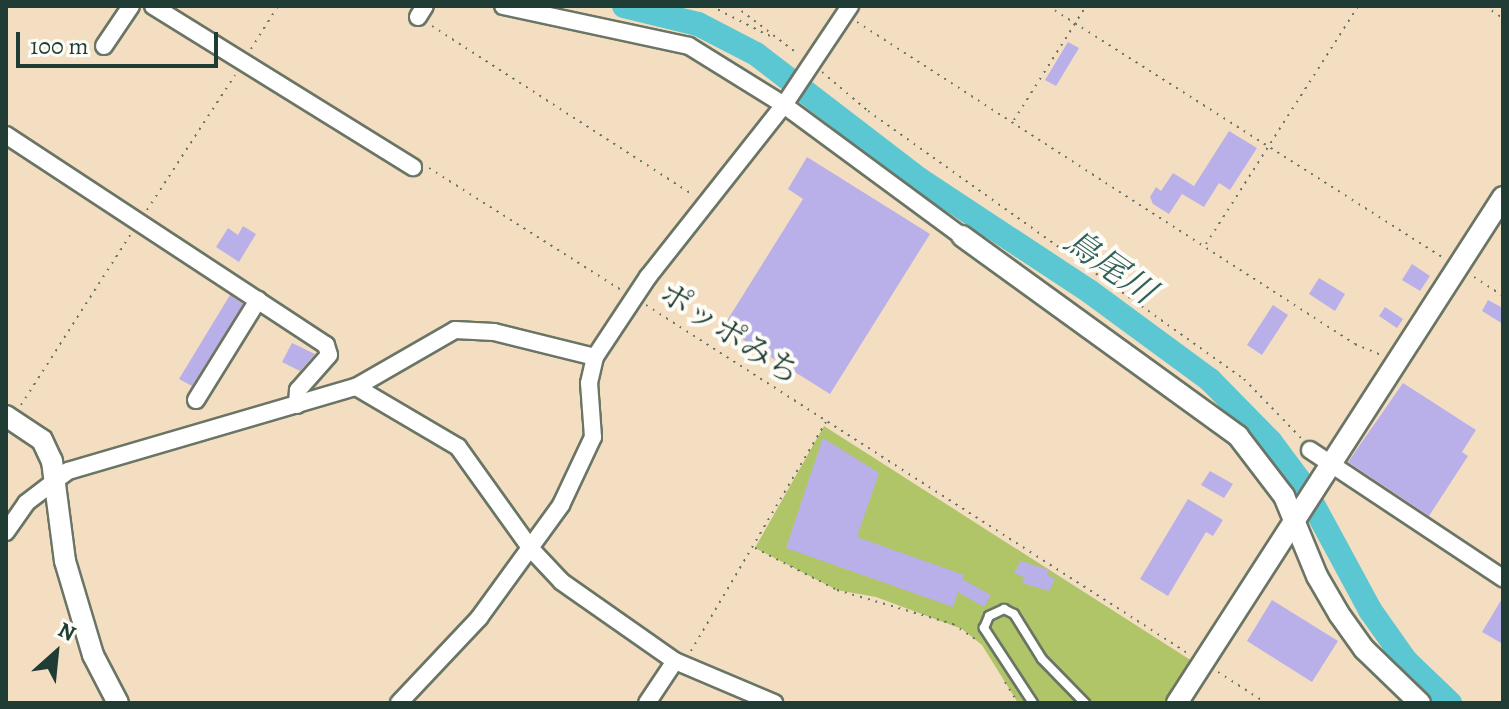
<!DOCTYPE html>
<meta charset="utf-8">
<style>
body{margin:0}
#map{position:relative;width:1509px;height:709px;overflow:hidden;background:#f4dec1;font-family:Alegreya,"Noto Serif JP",serif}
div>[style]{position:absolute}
.green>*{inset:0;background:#b0c468}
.river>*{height:24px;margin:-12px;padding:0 12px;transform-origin:12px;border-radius:12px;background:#5bc7d3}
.building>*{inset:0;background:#b9b0e9}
.path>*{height:2px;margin-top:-1px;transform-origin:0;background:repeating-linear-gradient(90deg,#6a7565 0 2px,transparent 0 8px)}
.roads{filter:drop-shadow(2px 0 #6a7565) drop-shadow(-2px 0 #6a7565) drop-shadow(0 2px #6a7565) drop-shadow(0 -2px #6a7565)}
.service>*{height:8px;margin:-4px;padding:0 4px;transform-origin:4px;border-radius:4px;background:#fff}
.minor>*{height:16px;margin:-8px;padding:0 8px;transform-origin:8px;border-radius:8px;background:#fff}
.tertiary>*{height:20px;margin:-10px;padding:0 10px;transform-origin:10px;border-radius:10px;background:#fff}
span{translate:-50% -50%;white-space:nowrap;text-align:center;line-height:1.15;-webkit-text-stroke:8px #fdfcf7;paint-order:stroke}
.street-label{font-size:32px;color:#1f3d34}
.water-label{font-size:34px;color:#2e605c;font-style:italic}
.frame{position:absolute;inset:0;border:8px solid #1f3d34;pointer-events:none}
.north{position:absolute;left:16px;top:613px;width:80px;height:80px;-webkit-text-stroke:6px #fdfcf7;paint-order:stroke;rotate:27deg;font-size:22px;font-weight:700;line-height:32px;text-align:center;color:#1f3d34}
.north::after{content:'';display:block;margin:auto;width:28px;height:36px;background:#1f3d34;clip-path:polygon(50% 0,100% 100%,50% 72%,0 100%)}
.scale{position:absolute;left:16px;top:32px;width:202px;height:36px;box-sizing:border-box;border:4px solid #1f3d34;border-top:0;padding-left:10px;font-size:24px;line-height:28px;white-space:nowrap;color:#1f3d34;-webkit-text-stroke:6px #fdfcf7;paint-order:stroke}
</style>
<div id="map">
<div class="green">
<div style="clip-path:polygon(824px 426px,1192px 661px,1165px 703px,1018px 703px,982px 645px,962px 629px,876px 597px,837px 590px,755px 548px)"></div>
</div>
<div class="river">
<div style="left:624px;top:6px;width:76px;rotate:13.7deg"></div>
<div style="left:698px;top:24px;width:65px;rotate:27.3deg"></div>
<div style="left:756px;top:54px;width:205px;rotate:37.5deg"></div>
<div style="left:919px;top:179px;width:204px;rotate:33.4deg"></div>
<div style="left:1089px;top:291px;width:150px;rotate:36.3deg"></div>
<div style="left:1210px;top:380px;width:86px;rotate:45.5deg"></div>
<div style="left:1270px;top:441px;width:54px;rotate:53.3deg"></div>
<div style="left:1302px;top:484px;width:143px;rotate:61.6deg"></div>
<div style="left:1370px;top:610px;width:62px;rotate:54.8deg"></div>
<div style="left:1406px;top:661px;width:61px;rotate:43.7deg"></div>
</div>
<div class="building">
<div style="clip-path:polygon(1068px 42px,1079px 48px,1056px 86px,1045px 80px)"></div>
<div style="clip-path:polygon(1229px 131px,1257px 148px,1230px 190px,1219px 183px,1204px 207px,1182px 194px,1169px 214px,1153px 204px,1150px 197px,1156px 187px,1161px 191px,1173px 173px,1194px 186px)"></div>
<div style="clip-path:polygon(807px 157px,930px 234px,830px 394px,723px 327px,803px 199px,788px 189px)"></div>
<div style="clip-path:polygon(243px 226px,256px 234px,239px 262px,216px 247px,228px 228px,238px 235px)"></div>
<div style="clip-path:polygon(1412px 264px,1430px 276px,1420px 291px,1402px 280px)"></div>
<div style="clip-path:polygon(1319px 278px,1345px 294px,1335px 311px,1309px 294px)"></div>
<div style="clip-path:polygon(230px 295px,243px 304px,192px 386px,179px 379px)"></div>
<div style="clip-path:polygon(1488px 300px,1503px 308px,1503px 324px,1482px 311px)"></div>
<div style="clip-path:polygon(1273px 305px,1288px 315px,1262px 355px,1247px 345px)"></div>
<div style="clip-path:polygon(1385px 307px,1403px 319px,1397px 328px,1379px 316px)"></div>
<div style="clip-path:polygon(292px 343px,315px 354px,300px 371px,282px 362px)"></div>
<div style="clip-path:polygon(1403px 383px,1476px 430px,1462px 452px,1468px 456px,1429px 516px,1348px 462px)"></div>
<div style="clip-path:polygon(823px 438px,879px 473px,857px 537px,964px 575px,962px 579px,991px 595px,984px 607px,958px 592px,953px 607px,786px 548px)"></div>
<div style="clip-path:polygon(1210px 471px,1233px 484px,1224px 498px,1201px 485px)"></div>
<div style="clip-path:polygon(1188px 499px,1223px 520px,1213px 536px,1206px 532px,1168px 596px,1140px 579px)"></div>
<div style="clip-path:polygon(1021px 561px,1049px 570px,1047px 575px,1055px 579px,1049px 591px,1022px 583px,1025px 578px,1014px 573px)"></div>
<div style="clip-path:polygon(1503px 597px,1503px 644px,1482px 632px)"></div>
<div style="clip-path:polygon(1272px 600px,1338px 641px,1312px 682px,1247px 641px)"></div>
</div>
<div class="path">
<div style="left:711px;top:6px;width:66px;rotate:27deg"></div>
<div style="left:735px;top:6px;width:79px;rotate:37.3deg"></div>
<div style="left:1048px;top:6px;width:471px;rotate:32.5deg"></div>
<div style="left:1485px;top:6px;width:22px;rotate:34deg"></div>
<div style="left:857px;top:22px;width:593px;rotate:32.89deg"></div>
<div style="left:1355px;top:344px;width:28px;rotate:23deg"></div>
<div style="left:432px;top:26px;width:310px;rotate:32.9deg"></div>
<div style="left:251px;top:49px;width:51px;rotate:-57.9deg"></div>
<div style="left:822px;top:72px;width:60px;rotate:40.3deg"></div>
<div style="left:868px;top:111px;width:462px;rotate:35.5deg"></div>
<div style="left:1244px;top:379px;width:83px;rotate:46deg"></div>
<div style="left:1014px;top:120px;width:135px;rotate:-57.7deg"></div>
<div style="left:429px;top:168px;width:226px;rotate:32.4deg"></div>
<div style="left:147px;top:210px;width:161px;rotate:-56.9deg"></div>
<div style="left:1206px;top:244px;width:282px;rotate:-57.4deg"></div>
<div style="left:1474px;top:277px;width:35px;rotate:33deg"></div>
<div style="left:646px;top:305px;width:645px;rotate:32.73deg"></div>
<div style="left:21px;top:405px;width:202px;rotate:-57.3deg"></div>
<div style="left:755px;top:548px;width:92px;rotate:27.1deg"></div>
<div style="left:837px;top:590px;width:121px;rotate:16.3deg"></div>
<div style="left:953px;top:624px;width:29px;rotate:34deg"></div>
<div style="left:691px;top:651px;width:266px;rotate:-59.5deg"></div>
<div style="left:1218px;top:672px;width:57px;rotate:32.9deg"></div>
<div style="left:1005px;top:682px;width:25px;rotate:58deg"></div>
</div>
<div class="roads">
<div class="service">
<div style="left:1033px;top:703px;width:90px;rotate:-123.2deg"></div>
<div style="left:984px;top:628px;width:13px;rotate:-67deg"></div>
<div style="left:989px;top:616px;width:17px;rotate:-25deg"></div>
<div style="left:1004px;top:609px;width:11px;rotate:27deg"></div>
<div style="left:1014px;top:614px;width:53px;rotate:58.1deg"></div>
<div style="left:1042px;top:659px;width:62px;rotate:45.7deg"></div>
</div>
<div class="minor">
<div style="left:153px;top:6px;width:306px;rotate:31.8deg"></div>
<div style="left:503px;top:6px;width:190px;rotate:12.1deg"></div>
<div style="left:689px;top:46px;width:112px;rotate:31.8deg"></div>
<div style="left:784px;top:105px;width:221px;rotate:36.4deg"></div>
<div style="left:418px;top:17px;width:13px;rotate:-58deg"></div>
<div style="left:104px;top:46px;width:48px;rotate:-56deg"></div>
<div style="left:6px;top:135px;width:383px;rotate:33.3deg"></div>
<div style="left:326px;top:345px;width:10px;rotate:73deg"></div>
<div style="left:329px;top:355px;width:47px;rotate:131.5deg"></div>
<div style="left:298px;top:390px;width:15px;rotate:94deg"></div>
<div style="left:356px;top:387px;width:118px;rotate:30.5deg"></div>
<div style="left:458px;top:447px;width:125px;rotate:54.4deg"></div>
<div style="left:531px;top:549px;width:45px;rotate:46.8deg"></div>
<div style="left:562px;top:582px;width:138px;rotate:35deg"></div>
<div style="left:675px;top:661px;width:108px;rotate:23deg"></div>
<div style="left:196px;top:400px;width:118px;rotate:-58.2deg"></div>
<div style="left:1310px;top:450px;width:232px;rotate:33.6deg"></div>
<div style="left:6px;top:532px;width:35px;rotate:-55deg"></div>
<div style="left:26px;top:503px;width:53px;rotate:-37.3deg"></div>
<div style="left:68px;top:471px;width:300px;rotate:-16.3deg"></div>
<div style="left:356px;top:387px;width:114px;rotate:-29.9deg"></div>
<div style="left:455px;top:330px;width:39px;rotate:3deg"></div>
<div style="left:494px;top:332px;width:104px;rotate:13.9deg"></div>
<div style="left:399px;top:703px;width:117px;rotate:-46.7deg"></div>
<div style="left:479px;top:618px;width:140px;rotate:-54deg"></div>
<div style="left:561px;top:505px;width:75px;rotate:-64.8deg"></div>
<div style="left:593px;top:437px;width:54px;rotate:-94.2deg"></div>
<div style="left:589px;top:383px;width:27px;rotate:-77deg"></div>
<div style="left:595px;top:357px;width:96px;rotate:-56.5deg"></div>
<div style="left:648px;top:277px;width:219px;rotate:-51.7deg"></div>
<div style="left:784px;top:105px;width:119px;rotate:-56.3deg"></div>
<div style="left:647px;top:703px;width:50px;rotate:-56.3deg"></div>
</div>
<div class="tertiary">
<div style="left:962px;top:236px;width:341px;rotate:35.9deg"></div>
<div style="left:1238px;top:436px;width:76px;rotate:52.5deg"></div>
<div style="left:1284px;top:496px;width:87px;rotate:67.6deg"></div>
<div style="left:1317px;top:576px;width:44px;rotate:59.9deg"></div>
<div style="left:1339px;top:614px;width:43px;rotate:54.5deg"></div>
<div style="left:1364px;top:649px;width:78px;rotate:44deg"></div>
<div style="left:6px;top:416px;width:43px;rotate:33.7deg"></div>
<div style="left:42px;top:440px;width:23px;rotate:65deg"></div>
<div style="left:52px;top:461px;width:101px;rotate:82.6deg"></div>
<div style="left:65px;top:561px;width:98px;rotate:73.4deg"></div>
<div style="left:93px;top:655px;width:54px;rotate:62.5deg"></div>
<div style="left:1177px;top:703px;width:602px;rotate:-57.21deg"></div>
</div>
</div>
<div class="street-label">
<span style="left:730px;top:333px;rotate:33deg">ポッポみち</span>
</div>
<div class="water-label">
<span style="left:1110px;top:266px;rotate:35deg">鳥尾川</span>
</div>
<div class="frame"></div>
<div class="north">N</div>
<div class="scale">100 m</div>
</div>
